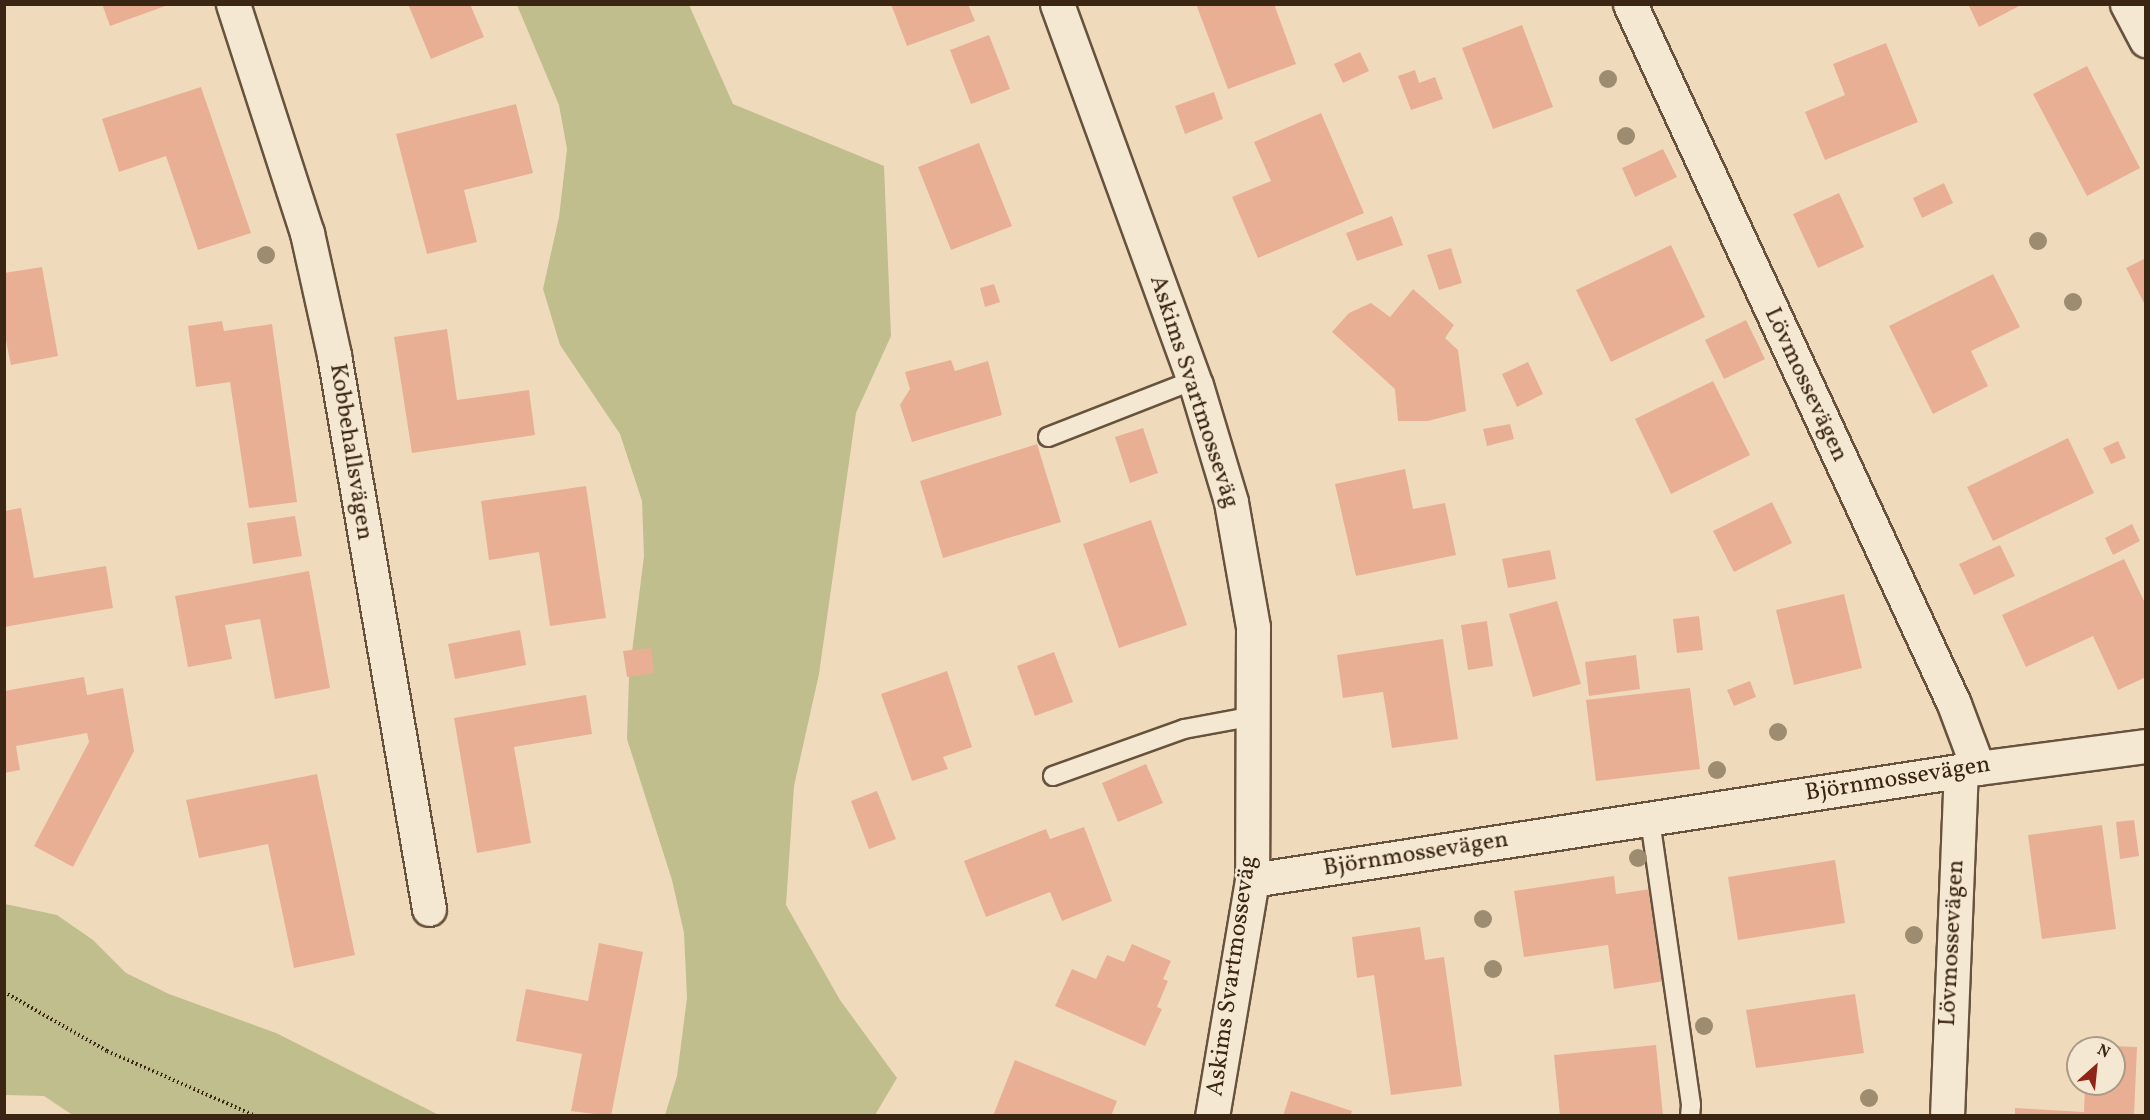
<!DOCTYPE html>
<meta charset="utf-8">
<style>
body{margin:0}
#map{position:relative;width:2150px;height:1120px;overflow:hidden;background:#efdbbc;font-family:Vollkorn,serif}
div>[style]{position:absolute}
.green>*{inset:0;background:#c0be8c}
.building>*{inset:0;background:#e9af95}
.path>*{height:4px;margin-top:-2px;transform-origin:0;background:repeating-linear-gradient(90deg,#3a2613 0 1.5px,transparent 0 4.5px)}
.roads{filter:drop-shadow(2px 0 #67533d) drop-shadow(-2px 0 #67533d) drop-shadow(0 2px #67533d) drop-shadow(0 -2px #67533d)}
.lane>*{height:18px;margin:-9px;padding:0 9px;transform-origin:9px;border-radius:9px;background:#f5e8d3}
.street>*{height:33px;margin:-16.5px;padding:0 16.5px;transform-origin:16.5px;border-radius:16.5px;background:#f5e8d3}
.trees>*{width:18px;height:18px;margin:-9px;border-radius:50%;background:#9e8c70}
span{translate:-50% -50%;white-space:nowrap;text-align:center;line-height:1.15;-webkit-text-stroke:5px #f5e8d3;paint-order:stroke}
.street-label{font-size:24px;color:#3a2613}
.frame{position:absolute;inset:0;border:6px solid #3a2613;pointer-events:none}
.north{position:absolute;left:2066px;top:1036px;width:60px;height:60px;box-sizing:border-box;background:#f5e8d3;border:2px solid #aa9a86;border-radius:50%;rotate:27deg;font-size:16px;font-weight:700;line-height:24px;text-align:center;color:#3a2613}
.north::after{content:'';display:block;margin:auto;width:21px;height:27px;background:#8f2418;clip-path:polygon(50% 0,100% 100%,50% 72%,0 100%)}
</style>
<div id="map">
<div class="green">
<div style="clip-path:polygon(517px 5px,689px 5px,733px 104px,884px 166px,891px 336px,856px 413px,819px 674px,794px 786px,786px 905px,840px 1000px,897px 1078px,875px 1115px,665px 1115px,677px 1076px,687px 998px,684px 933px,672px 880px,627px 739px,629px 676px,644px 556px,642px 501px,620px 434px,560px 345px,543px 289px,559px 217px,567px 149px,559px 105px)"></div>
<div style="clip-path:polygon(5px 904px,57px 915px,93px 940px,126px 973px,169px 994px,276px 1033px,439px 1115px,74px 1116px,44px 1096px,5px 1095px)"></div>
</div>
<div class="building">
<div style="clip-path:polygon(102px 4px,168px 4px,168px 5px,110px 26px)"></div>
<div style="clip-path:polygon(408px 4px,470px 4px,484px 37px,431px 59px)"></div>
<div style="clip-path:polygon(891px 4px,968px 4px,975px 21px,907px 46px)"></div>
<div style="clip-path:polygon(1196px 4px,1274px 4px,1296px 64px,1228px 89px)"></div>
<div style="clip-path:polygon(1968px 4px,2023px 4px,1979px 27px)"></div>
<div style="clip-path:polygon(1522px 25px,1553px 107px,1493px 129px,1462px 48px)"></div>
<div style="clip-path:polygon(989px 35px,1010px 89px,971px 104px,950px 50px)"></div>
<div style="clip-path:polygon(1886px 43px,1918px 122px,1825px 160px,1805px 112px,1845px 95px,1833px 64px)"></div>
<div style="clip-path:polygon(1360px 52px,1369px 71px,1343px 83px,1334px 64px)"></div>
<div style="clip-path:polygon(2087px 66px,2140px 168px,2087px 196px,2033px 94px)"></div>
<div style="clip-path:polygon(1415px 70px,1419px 83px,1435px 77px,1443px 99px,1411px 110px,1398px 76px)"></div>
<div style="clip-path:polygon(201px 87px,251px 233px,198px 250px,166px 156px,119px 172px,102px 119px)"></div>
<div style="clip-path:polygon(1214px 92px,1223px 119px,1185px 134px,1175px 106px)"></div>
<div style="clip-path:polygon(516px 104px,533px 173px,464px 190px,477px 242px,427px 254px,396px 134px)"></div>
<div style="clip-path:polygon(1321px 113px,1364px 213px,1258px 258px,1232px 197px,1271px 181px,1254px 142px)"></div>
<div style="clip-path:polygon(979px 143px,1012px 226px,951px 250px,918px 167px)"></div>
<div style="clip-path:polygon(1663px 149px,1677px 177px,1635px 197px,1622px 168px)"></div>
<div style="clip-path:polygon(1944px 183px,1953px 203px,1922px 218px,1913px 198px)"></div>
<div style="clip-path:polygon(1839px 193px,1864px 247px,1818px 268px,1793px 214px)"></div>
<div style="clip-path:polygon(1392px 216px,1403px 245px,1357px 261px,1346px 233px)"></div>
<div style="clip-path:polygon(1671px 245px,1705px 317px,1611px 362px,1576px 290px)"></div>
<div style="clip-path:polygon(1451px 248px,1462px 283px,1439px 290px,1427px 255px)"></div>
<div style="clip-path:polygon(2146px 258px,2146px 307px,2126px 268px)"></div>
<div style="clip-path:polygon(42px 267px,58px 356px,11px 365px,4px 331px,4px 273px)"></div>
<div style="clip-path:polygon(1993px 274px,2020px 327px,1971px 351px,1988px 386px,1933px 414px,1889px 326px)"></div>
<div style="clip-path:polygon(994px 284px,1000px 302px,985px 307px,980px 288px)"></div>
<div style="clip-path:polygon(1413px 289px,1454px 325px,1445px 338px,1458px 350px,1466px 411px,1428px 421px,1398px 421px,1395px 389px,1332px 332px,1349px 313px,1371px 303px,1390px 317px)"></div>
<div style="clip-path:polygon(1746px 320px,1765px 359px,1724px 379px,1705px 340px)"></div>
<div style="clip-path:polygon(222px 321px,224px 331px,272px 324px,297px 502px,249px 508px,230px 382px,196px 387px,188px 326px)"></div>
<div style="clip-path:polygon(447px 329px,457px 400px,529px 390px,535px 435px,412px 453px,394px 337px)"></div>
<div style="clip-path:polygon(951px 360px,955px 371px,988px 361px,1002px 415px,912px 442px,900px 405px,910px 389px,905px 372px)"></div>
<div style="clip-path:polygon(1528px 362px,1543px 394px,1517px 407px,1502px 374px)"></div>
<div style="clip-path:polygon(1713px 381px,1750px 455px,1671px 494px,1635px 419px)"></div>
<div style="clip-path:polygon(1510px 424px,1514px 439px,1487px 446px,1483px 429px)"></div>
<div style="clip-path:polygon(1143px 428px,1158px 473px,1130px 483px,1115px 437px)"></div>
<div style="clip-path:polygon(2068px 438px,2094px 493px,1993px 541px,1967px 487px)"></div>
<div style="clip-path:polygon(2118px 441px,2126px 458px,2111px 464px,2103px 448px)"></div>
<div style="clip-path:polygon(1037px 444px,1061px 522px,943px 558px,920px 481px)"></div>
<div style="clip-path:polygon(1405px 469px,1413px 509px,1445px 503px,1456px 555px,1356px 576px,1335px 484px)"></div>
<div style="clip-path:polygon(586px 486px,606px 618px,550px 626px,539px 552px,489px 560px,481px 501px)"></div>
<div style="clip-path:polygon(1772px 502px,1792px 543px,1734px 572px,1713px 531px)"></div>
<div style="clip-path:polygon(21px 508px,34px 578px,106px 566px,113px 608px,4px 627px,4px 511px)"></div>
<div style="clip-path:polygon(295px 516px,302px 556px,253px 564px,247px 523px)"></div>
<div style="clip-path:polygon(1151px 520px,1187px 625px,1119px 648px,1083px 544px)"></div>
<div style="clip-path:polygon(2132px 524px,2140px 541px,2113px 555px,2105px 538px)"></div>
<div style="clip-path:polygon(2000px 545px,2015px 576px,1974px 595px,1959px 564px)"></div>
<div style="clip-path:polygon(1550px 550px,1556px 579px,1508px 588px,1502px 559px)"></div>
<div style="clip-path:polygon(2124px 559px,2146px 605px,2146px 677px,2118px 690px,2093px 636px,2026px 667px,2002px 615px)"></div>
<div style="clip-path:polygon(309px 571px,330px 688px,275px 699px,260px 619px,225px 625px,232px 659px,188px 667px,175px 596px)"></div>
<div style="clip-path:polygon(1844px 594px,1862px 668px,1794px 685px,1776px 610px)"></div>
<div style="clip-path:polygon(1557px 601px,1581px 684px,1533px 697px,1509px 614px)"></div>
<div style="clip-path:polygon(1699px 616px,1703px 650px,1677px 653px,1673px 619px)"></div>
<div style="clip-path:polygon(1487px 621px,1493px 666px,1468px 670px,1461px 625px)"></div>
<div style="clip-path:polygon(520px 630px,526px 665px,455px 679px,448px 644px)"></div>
<div style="clip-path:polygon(1443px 639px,1458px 739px,1392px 748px,1383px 692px,1343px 698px,1337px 655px)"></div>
<div style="clip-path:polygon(651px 648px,654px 673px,627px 677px,623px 651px)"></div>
<div style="clip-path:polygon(1054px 652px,1073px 702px,1035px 716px,1017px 666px)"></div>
<div style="clip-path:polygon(1636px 655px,1640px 689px,1589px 696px,1585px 662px)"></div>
<div style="clip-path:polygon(947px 671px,972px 747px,943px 757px,948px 769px,912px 781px,881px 694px)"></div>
<div style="clip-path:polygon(84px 677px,87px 695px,123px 688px,134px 751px,73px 867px,34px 846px,89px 742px,87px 733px,16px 746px,20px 770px,4px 773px,4px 691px)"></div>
<div style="clip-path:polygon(1750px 681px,1756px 697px,1734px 706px,1727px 690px)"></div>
<div style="clip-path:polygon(1690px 688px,1700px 769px,1596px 781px,1586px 700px)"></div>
<div style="clip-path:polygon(586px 695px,592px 734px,514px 747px,531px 843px,477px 853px,454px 718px)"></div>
<div style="clip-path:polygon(1146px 764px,1163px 803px,1118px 822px,1102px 783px)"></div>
<div style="clip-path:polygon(317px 774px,355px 955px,294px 968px,268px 844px,199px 858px,186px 800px)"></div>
<div style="clip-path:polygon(877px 791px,896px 839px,869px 849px,851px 801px)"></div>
<div style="clip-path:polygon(2134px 820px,2139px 856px,2120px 859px,2116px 822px)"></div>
<div style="clip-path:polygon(2102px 825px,2116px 929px,2042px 939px,2028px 835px)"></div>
<div style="clip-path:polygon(1084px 827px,1112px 901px,1062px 921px,1050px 892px,986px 917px,964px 861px,1046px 829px,1050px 839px)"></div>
<div style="clip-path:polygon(1835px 860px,1845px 923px,1738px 940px,1728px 877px)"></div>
<div style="clip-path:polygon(1614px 876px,1616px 894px,1651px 889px,1665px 981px,1614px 989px,1608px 945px,1524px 957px,1514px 891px)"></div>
<div style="clip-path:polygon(1420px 927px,1425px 960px,1444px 957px,1462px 1086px,1391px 1095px,1374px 975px,1357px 978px,1352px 937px)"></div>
<div style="clip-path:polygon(599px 943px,643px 952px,611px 1116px,571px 1111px,582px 1054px,516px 1041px,526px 989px,588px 1001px)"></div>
<div style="clip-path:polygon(1132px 944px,1171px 961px,1163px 979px,1168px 981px,1157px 1007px,1162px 1009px,1145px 1046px,1055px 1006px,1072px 969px,1096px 979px,1107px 955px,1124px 962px)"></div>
<div style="clip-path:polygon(1855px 994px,1864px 1053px,1756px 1068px,1746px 1010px)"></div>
<div style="clip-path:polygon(1656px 1045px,1663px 1116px,1560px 1116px,1554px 1055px)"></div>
<div style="clip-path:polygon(2114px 1046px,2137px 1047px,2134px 1116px,2015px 1116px,2015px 1108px,2084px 1112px,2085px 1084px,2114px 1084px)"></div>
<div style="clip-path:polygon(1015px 1060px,1117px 1101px,1111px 1116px,993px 1116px)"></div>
<div style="clip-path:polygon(1291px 1091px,1352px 1111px,1350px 1116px,1283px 1116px)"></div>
</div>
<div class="path">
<div style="left:4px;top:992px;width:119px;rotate:29.8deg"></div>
<div style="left:107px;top:1051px;width:163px;rotate:23.6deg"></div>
</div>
<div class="roads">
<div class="lane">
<div style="left:1048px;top:437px;width:157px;rotate:-21.3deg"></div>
<div style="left:1053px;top:776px;width:139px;rotate:-19.7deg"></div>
<div style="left:1184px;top:729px;width:71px;rotate:-10.5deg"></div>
<div style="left:1650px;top:820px;width:288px;rotate:81.8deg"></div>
<div style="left:1691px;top:1105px;width:11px;rotate:95deg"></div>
</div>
<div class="street">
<div style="left:233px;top:4px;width:241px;rotate:72.1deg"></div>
<div style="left:307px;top:233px;width:125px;rotate:77.5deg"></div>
<div style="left:334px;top:355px;width:562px;rotate:80.27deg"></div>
<div style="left:1057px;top:4px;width:406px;rotate:70deg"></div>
<div style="left:1196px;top:385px;width:122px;rotate:73.3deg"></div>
<div style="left:1231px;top:502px;width:127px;rotate:80deg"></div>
<div style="left:1253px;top:627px;width:253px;rotate:90.2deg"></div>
<div style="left:1252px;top:880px;width:239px;rotate:99.6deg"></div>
<div style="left:1630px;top:4px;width:771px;rotate:65.16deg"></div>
<div style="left:1954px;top:704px;width:68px;rotate:69.4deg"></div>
<div style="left:2127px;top:4px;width:41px;rotate:62.2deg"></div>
<div style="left:1252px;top:880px;width:735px;rotate:-8.77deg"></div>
<div style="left:1978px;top:768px;width:169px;rotate:-7.5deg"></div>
<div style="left:1947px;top:1116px;width:345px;rotate:-87.7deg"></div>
</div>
</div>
<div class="trees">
<div style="left:1608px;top:79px"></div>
<div style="left:1626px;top:136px"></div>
<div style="left:2038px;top:241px"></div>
<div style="left:266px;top:255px"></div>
<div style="left:2073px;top:302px"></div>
<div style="left:1778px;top:732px"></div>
<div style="left:1717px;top:770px"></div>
<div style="left:1638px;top:858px"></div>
<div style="left:1483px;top:919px"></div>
<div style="left:1914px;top:935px"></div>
<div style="left:1493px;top:969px"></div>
<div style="left:1704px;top:1026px"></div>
<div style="left:1869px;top:1098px"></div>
</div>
<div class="street-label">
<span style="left:1805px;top:385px;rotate:65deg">Lövmossevägen</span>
<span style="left:1193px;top:392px;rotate:72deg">Askims Svartmosseväg</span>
<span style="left:350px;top:452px;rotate:81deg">Kobbehallsvägen</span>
<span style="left:1898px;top:780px;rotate:-9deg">Björnmossevägen</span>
<span style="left:1416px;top:855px;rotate:-9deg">Björnmossevägen</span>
<span style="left:1953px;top:943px;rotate:-87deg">Lövmossevägen</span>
<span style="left:1233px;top:976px;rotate:-82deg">Askims Svartmosseväg</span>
</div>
<div class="frame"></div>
<div class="north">N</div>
</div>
